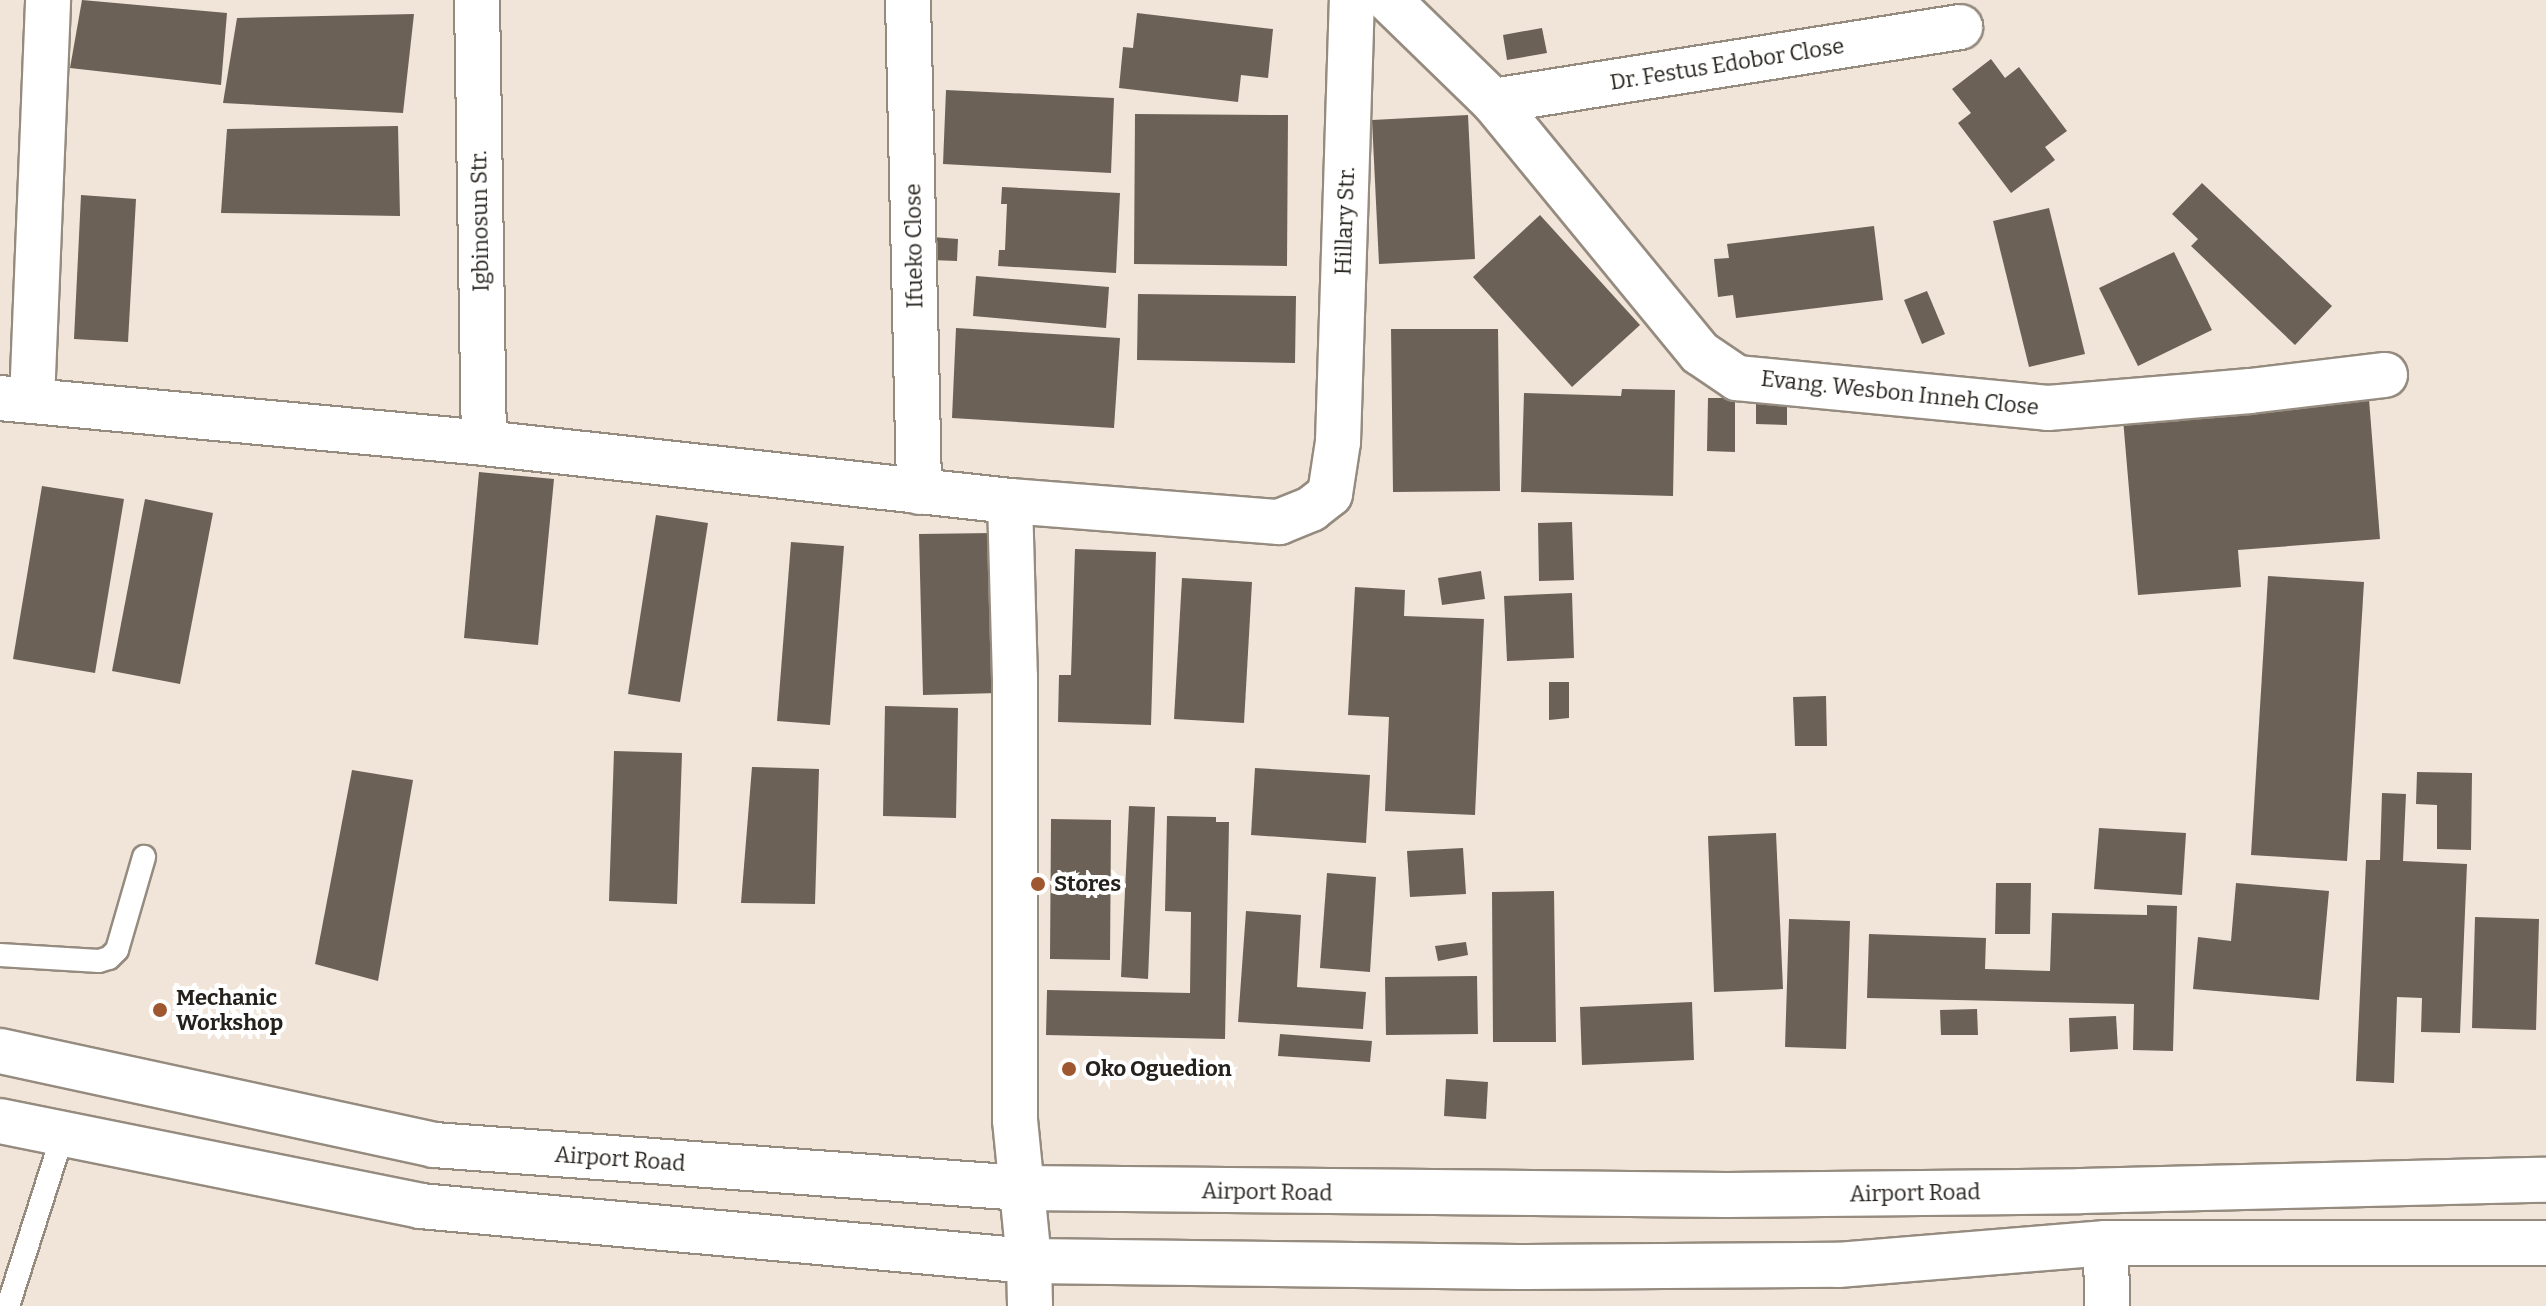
<!DOCTYPE html>
<style>
body{margin:0}
#map{position:relative;width:2546px;height:1306px;overflow:hidden;background:#f0e5d8;font-family:Bitter,serif}
div>[style]{position:absolute}
.building>*{inset:0;background:#6b6156}
.roads{filter:drop-shadow(2px 0 #958b7f) drop-shadow(-2px 0 #958b7f) drop-shadow(0 2px #958b7f) drop-shadow(0 -2px #958b7f)}
.service>*{height:22px;margin:-11px;padding:0 11px;transform-origin:11px;border-radius:11px;background:#fff}
.minor>*{height:44px;margin:-22px;padding:0 22px;transform-origin:22px;border-radius:22px;background:#fff}
.secondary>*{height:44px;margin:-22px;padding:0 22px;transform-origin:22px;border-radius:22px;background:#fff}
.dots>*{width:22px;height:22px;translate:-50% -50%;box-sizing:border-box;border:4px solid #fff;border-radius:50%}
span{translate:-50% -50%;white-space:nowrap;text-align:center;line-height:1.15;-webkit-text-stroke:8px #fff;paint-order:stroke}
.street-label{font-size:22px;color:#25211c}
.poi-label{font-size:22px;color:#25211c;font-weight:700}
.left{translate:0 -50%;text-align:left}
</style>
<div id="map">
<div class="building">
<div style="clip-path:polygon(82px 0,227px 13px,221px 85px,70px 68px)"></div>
<div style="clip-path:polygon(1137px 13px,1273px 29px,1268px 78px,1241px 75px,1238px 102px,1119px 88px,1123px 47px,1133px 48px)"></div>
<div style="clip-path:polygon(414px 14px,403px 113px,223px 103px,237px 18px)"></div>
<div style="clip-path:polygon(1542px 28px,1547px 53px,1507px 60px,1503px 35px)"></div>
<div style="clip-path:polygon(1991px 59px,2005px 78px,2019px 67px,2067px 131px,2045px 147px,2055px 160px,2011px 193px,1958px 123px,1971px 113px,1952px 89px)"></div>
<div style="clip-path:polygon(946px 90px,1114px 98px,1111px 173px,943px 164px)"></div>
<div style="clip-path:polygon(1135px 114px,1288px 115px,1287px 266px,1134px 264px)"></div>
<div style="clip-path:polygon(1468px 115px,1475px 259px,1379px 264px,1372px 120px)"></div>
<div style="clip-path:polygon(398px 126px,400px 216px,221px 213px,227px 129px)"></div>
<div style="clip-path:polygon(2202px 183px,2332px 306px,2295px 345px,2191px 246px,2198px 239px,2172px 214px)"></div>
<div style="clip-path:polygon(1002px 187px,1120px 193px,1116px 273px,998px 266px,999px 250px,1005px 250px,1007px 204px,1001px 204px)"></div>
<div style="clip-path:polygon(81px 195px,136px 199px,128px 342px,74px 339px)"></div>
<div style="clip-path:polygon(2049px 208px,2085px 354px,2029px 367px,1993px 221px)"></div>
<div style="clip-path:polygon(1540px 215px,1640px 325px,1572px 387px,1473px 277px)"></div>
<div style="clip-path:polygon(1874px 226px,1883px 300px,1736px 318px,1733px 295px,1718px 297px,1714px 259px,1729px 258px,1727px 244px)"></div>
<div style="clip-path:polygon(932px 237px,958px 239px,957px 261px,931px 260px)"></div>
<div style="clip-path:polygon(2174px 252px,2212px 330px,2138px 366px,2099px 288px)"></div>
<div style="clip-path:polygon(976px 276px,1109px 287px,1106px 328px,973px 316px)"></div>
<div style="clip-path:polygon(1927px 291px,1945px 334px,1922px 344px,1904px 300px)"></div>
<div style="clip-path:polygon(1138px 294px,1296px 296px,1295px 363px,1137px 360px)"></div>
<div style="clip-path:polygon(956px 328px,1120px 338px,1114px 428px,952px 418px)"></div>
<div style="clip-path:polygon(1391px 329px,1498px 329px,1500px 491px,1393px 492px)"></div>
<div style="clip-path:polygon(1622px 389px,1675px 390px,1673px 496px,1521px 492px,1524px 393px,1621px 396px)"></div>
<div style="clip-path:polygon(1756px 393px,1787px 393px,1787px 425px,1756px 424px)"></div>
<div style="clip-path:polygon(1708px 398px,1735px 398px,1735px 452px,1707px 451px)"></div>
<div style="clip-path:polygon(2369px 399px,2380px 539px,2238px 550px,2241px 587px,2138px 595px,2123px 419px)"></div>
<div style="clip-path:polygon(479px 472px,554px 479px,538px 645px,464px 638px)"></div>
<div style="clip-path:polygon(42px 486px,124px 499px,95px 673px,13px 659px)"></div>
<div style="clip-path:polygon(145px 499px,213px 513px,180px 684px,112px 671px)"></div>
<div style="clip-path:polygon(656px 515px,708px 523px,680px 702px,628px 694px)"></div>
<div style="clip-path:polygon(1572px 522px,1574px 580px,1539px 581px,1538px 523px)"></div>
<div style="clip-path:polygon(993px 533px,998px 693px,923px 695px,919px 534px)"></div>
<div style="clip-path:polygon(791px 542px,844px 546px,830px 725px,777px 721px)"></div>
<div style="clip-path:polygon(1075px 549px,1156px 552px,1151px 725px,1058px 722px,1059px 675px,1071px 675px)"></div>
<div style="clip-path:polygon(1481px 571px,1485px 599px,1442px 605px,1438px 578px)"></div>
<div style="clip-path:polygon(2268px 576px,2364px 582px,2347px 861px,2251px 855px)"></div>
<div style="clip-path:polygon(1182px 578px,1252px 582px,1244px 723px,1174px 719px)"></div>
<div style="clip-path:polygon(1355px 587px,1405px 590px,1404px 616px,1484px 619px,1475px 815px,1385px 811px,1389px 717px,1348px 715px)"></div>
<div style="clip-path:polygon(1572px 593px,1574px 658px,1507px 661px,1504px 596px)"></div>
<div style="clip-path:polygon(1549px 682px,1569px 682px,1569px 718px,1549px 720px)"></div>
<div style="clip-path:polygon(1826px 696px,1827px 746px,1795px 746px,1793px 697px)"></div>
<div style="clip-path:polygon(885px 706px,958px 708px,956px 818px,883px 816px)"></div>
<div style="clip-path:polygon(614px 751px,682px 753px,677px 904px,609px 901px)"></div>
<div style="clip-path:polygon(752px 767px,819px 769px,815px 904px,741px 903px)"></div>
<div style="clip-path:polygon(1255px 768px,1370px 775px,1366px 843px,1251px 835px)"></div>
<div style="clip-path:polygon(352px 770px,413px 780px,378px 981px,315px 964px)"></div>
<div style="clip-path:polygon(2417px 772px,2472px 773px,2471px 850px,2437px 849px,2437px 805px,2416px 804px)"></div>
<div style="clip-path:polygon(2382px 793px,2406px 794px,2403px 861px,2467px 864px,2460px 1033px,2421px 1032px,2422px 998px,2397px 997px,2394px 1083px,2356px 1081px,2366px 860px,2380px 860px)"></div>
<div style="clip-path:polygon(1129px 806px,1155px 807px,1148px 979px,1121px 977px)"></div>
<div style="clip-path:polygon(1167px 816px,1216px 817px,1216px 822px,1229px 822px,1225px 1039px,1046px 1035px,1047px 990px,1190px 993px,1191px 912px,1165px 911px)"></div>
<div style="clip-path:polygon(1051px 819px,1111px 820px,1110px 960px,1050px 959px)"></div>
<div style="clip-path:polygon(2099px 828px,2186px 833px,2182px 895px,2094px 889px)"></div>
<div style="clip-path:polygon(1776px 833px,1783px 989px,1714px 992px,1708px 836px)"></div>
<div style="clip-path:polygon(1463px 848px,1466px 894px,1410px 897px,1407px 851px)"></div>
<div style="clip-path:polygon(1327px 873px,1376px 877px,1370px 972px,1320px 968px)"></div>
<div style="clip-path:polygon(1996px 883px,2031px 883px,2030px 934px,1995px 934px)"></div>
<div style="clip-path:polygon(2236px 883px,2329px 891px,2319px 1000px,2193px 989px,2198px 937px,2231px 941px)"></div>
<div style="clip-path:polygon(1554px 891px,1556px 1042px,1493px 1042px,1492px 892px)"></div>
<div style="clip-path:polygon(2147px 905px,2177px 906px,2173px 1051px,2133px 1050px,2134px 1004px,1867px 998px,1869px 934px,1986px 938px,1985px 969px,2050px 971px,2052px 913px,2147px 915px)"></div>
<div style="clip-path:polygon(1246px 911px,1301px 915px,1297px 987px,1366px 992px,1363px 1029px,1238px 1022px)"></div>
<div style="clip-path:polygon(2475px 917px,2539px 919px,2536px 1030px,2472px 1028px)"></div>
<div style="clip-path:polygon(1789px 919px,1850px 921px,1846px 1049px,1785px 1047px)"></div>
<div style="clip-path:polygon(1466px 942px,1468px 955px,1438px 961px,1435px 946px)"></div>
<div style="clip-path:polygon(1477px 976px,1478px 1034px,1386px 1035px,1385px 977px)"></div>
<div style="clip-path:polygon(1692px 1002px,1694px 1060px,1582px 1065px,1580px 1007px)"></div>
<div style="clip-path:polygon(1977px 1009px,1978px 1035px,1941px 1035px,1940px 1010px)"></div>
<div style="clip-path:polygon(2116px 1016px,2118px 1049px,2070px 1052px,2069px 1018px)"></div>
<div style="clip-path:polygon(1280px 1034px,1372px 1041px,1370px 1062px,1278px 1056px)"></div>
<div style="clip-path:polygon(1446px 1079px,1488px 1082px,1486px 1119px,1444px 1116px)"></div>
</div>
<div class="roads">
<div class="service">
<div style="left:0;top:955px;width:99px;rotate:3.5deg"></div>
<div style="left:99px;top:961px;width:10px;rotate:-17deg"></div>
<div style="left:109px;top:958px;width:11px;rotate:-45deg"></div>
<div style="left:117px;top:950px;width:97px;rotate:-73.8deg"></div>
<div style="left:8px;top:1306px;width:181px;rotate:-72.3deg"></div>
</div>
<div class="minor">
<div style="left:477px;top:0;width:443px;rotate:89.1deg"></div>
<div style="left:908px;top:0;width:492px;rotate:88.7deg"></div>
<div style="left:1389px;top:0;width:145px;rotate:44.2deg"></div>
<div style="left:1493px;top:101px;width:326px;rotate:50.6deg"></div>
<div style="left:1700px;top:353px;width:45px;rotate:34deg"></div>
<div style="left:1737px;top:378px;width:312px;rotate:5.5deg"></div>
<div style="left:2048px;top:408px;width:203px;rotate:-4.8deg"></div>
<div style="left:2250px;top:391px;width:136px;rotate:-6.8deg"></div>
<div style="left:1493px;top:101px;width:473px;rotate:-9deg"></div>
<div style="left:0;top:398px;width:486px;rotate:5.3deg"></div>
<div style="left:484px;top:443px;width:529px;rotate:6.29deg"></div>
<div style="left:1010px;top:501px;width:270px;rotate:4.5deg"></div>
<div style="left:1279px;top:522px;width:35px;rotate:-22deg"></div>
<div style="left:1311px;top:509px;width:24px;rotate:-38deg"></div>
<div style="left:1330px;top:494px;width:53px;rotate:-81.3deg"></div>
<div style="left:1338px;top:442px;width:442px;rotate:-88.2deg"></div>
<div style="left:32px;top:401px;width:401px;rotate:-87.7deg"></div>
<div style="left:1010px;top:501px;width:176px;rotate:88.4deg"></div>
<div style="left:1015px;top:677px;width:443px;rotate:90deg"></div>
<div style="left:1015px;top:1120px;width:142px;rotate:84.3deg"></div>
<div style="left:1029px;top:1261px;width:45px;rotate:88.7deg"></div>
<div style="left:2106px;top:1243px;width:63px;rotate:89.1deg"></div>
</div>
<div class="secondary">
<div style="left:0;top:1051px;width:444px;rotate:12.2deg"></div>
<div style="left:434px;top:1145px;width:589px;rotate:4.19deg"></div>
<div style="left:1021px;top:1188px;width:706px;rotate:0.57deg"></div>
<div style="left:1727px;top:1195px;width:354px;rotate:-0.6deg"></div>
<div style="left:2081px;top:1191px;width:465px;rotate:-1.4deg"></div>
<div style="left:0;top:1121px;width:429px;rotate:11.4deg"></div>
<div style="left:420px;top:1206px;width:611px;rotate:5.16deg"></div>
<div style="left:1029px;top:1261px;width:497px;rotate:0.7deg"></div>
<div style="left:1526px;top:1267px;width:312px;rotate:-0.4deg"></div>
<div style="left:1838px;top:1265px;width:269px;rotate:-4.7deg"></div>
<div style="left:2106px;top:1243px;width:440px"></div>
</div>
</div>
<div class="dots">
<div style="left:1038px;top:884px;background:#9e572e"></div>
<div style="left:160px;top:1010px;background:#9e572e"></div>
<div style="left:1069px;top:1069px;background:#9e572e"></div>
</div>
<div class="street-label">
<span style="left:1727px;top:64px;rotate:-9deg">Dr. Festus Edobor Close</span>
<span style="left:480px;top:221px;rotate:-91deg">Igbinosun Str.</span>
<span style="left:1345px;top:221px;rotate:-88deg">Hillary Str.</span>
<span style="left:914px;top:246px;rotate:-91deg">Ifueko Close</span>
<span style="left:1900px;top:393px;rotate:6deg">Evang. Wesbon Inneh Close</span>
<span style="left:620px;top:1159px;rotate:4deg">Airport Road</span>
<span style="left:1267px;top:1192px;rotate:1deg">Airport Road</span>
<span style="left:1915px;top:1193px;rotate:-1deg">Airport Road</span>
</div>
<div class="poi-label">
<span class="left" style="left:1054px;top:884px">Stores</span>
<span class="left" style="left:176px;top:1010px">Mechanic<br>Workshop</span>
<span class="left" style="left:1085px;top:1069px">Oko Oguedion</span>
</div>
</div>
